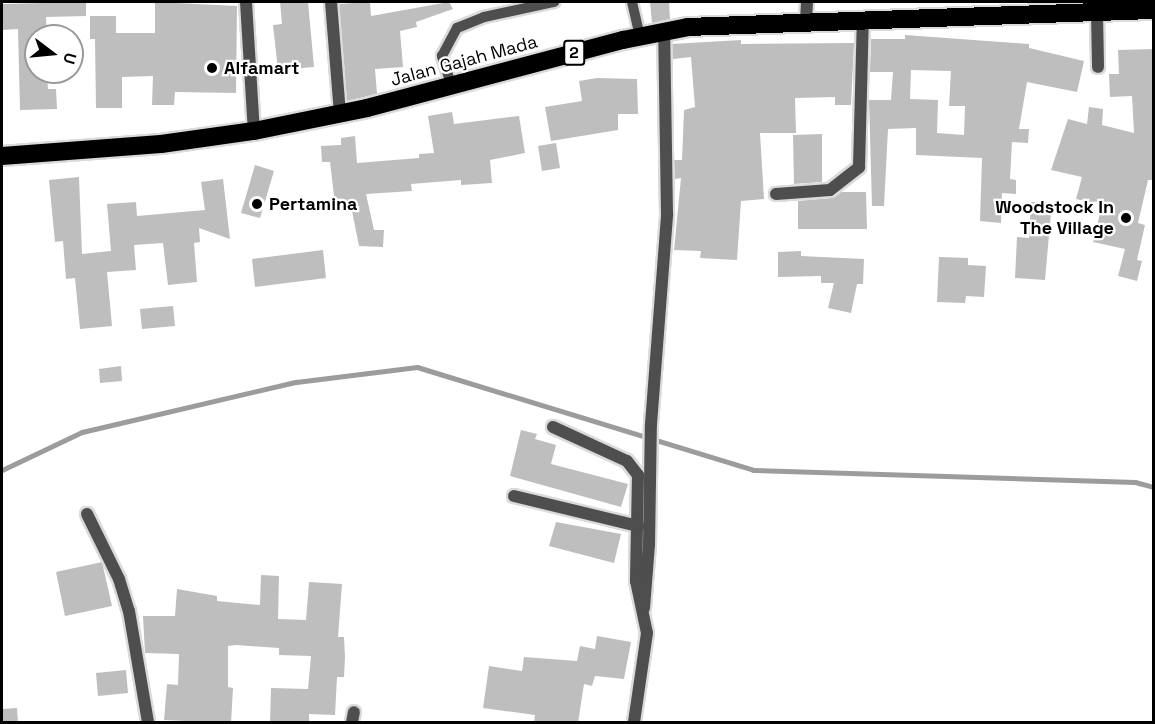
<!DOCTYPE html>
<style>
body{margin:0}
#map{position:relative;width:1155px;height:724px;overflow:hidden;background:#fff;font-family:"Space Grotesk",sans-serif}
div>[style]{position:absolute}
.stream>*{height:5px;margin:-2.5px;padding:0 2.5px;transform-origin:2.5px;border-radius:2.5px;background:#9c9c9c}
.building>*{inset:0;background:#bebebe}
.roads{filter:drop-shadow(2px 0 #dbdbdb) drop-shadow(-2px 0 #dbdbdb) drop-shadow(0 2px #dbdbdb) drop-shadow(0 -2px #dbdbdb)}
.lane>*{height:10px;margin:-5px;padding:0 5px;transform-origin:5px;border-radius:5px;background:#4e4e4e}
.street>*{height:12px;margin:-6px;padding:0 6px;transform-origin:6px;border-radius:6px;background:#4e4e4e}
.highway>*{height:18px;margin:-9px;padding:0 9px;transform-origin:9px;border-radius:9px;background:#000}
.dots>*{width:16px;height:16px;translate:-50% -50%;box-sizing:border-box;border:3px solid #fff;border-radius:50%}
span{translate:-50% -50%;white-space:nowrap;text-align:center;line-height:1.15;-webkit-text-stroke:4.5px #fff;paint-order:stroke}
.shield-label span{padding:2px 4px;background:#fff;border:2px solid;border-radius:4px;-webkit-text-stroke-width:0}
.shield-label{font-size:16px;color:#000;font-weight:700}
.street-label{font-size:18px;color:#000}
.poi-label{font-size:18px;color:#000;font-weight:700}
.left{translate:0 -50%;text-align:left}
.right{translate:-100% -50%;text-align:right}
.frame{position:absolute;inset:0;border:3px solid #000;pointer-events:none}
.north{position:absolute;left:24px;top:24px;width:60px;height:60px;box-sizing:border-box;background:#fff;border:2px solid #999;border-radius:50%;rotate:106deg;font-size:16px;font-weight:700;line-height:24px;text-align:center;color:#000}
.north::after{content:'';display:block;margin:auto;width:21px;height:27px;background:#000;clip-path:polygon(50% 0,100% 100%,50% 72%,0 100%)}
</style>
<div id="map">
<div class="stream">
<div style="left:2px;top:470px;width:89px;rotate:-25.4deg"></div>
<div style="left:82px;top:432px;width:220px;rotate:-13.2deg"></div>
<div style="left:296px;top:382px;width:122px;rotate:-7.1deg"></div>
<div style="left:417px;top:367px;width:351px;rotate:17deg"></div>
<div style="left:753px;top:470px;width:382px;rotate:1.8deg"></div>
<div style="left:1135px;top:482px;width:20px;rotate:15deg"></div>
</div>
<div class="building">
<div style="clip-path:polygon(86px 2px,86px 16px,46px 17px,47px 36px,36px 36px,36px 72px,47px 72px,48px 89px,56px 89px,57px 109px,20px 110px,18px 29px,2px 30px,2px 4px)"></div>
<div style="clip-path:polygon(155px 2px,237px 6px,236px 93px,175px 92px,174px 105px,152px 105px,153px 76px,122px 77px,122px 108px,96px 108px,95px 39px,90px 39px,90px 16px,116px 16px,116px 33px,155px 33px)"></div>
<div style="clip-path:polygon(280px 2px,308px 2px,314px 67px,278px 70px,273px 25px,282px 24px)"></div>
<div style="clip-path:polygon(370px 2px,371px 16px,449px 2px,453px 9px,416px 22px,417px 27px,400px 31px,403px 67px,375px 69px,377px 94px,347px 101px,339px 4px)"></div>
<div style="clip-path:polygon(650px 2px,669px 2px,670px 19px,652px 23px)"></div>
<div style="clip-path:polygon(evenodd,905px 35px,1029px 44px,1029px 48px,1084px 61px,1077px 92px,1027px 82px,1019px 129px,1029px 129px,1028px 143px,1012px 142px,1010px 179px,1016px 180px,1016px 194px,1002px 193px,1001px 223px,980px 221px,982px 158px,916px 155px,916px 128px,888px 129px,884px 206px,872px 206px,869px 100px,891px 100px,893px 72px,870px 72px,871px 39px,905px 39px,905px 35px,911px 70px,951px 71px,949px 106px,965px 106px,964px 135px,937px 133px,938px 100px,910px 99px,911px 70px)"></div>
<div style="clip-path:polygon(741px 40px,741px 44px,854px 43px,851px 105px,835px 105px,835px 97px,795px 98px,796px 133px,760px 133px,764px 199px,741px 201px,737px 260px,700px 258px,701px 251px,674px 250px,681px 178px,675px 179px,674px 160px,682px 160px,684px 110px,695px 107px,691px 57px,673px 59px,672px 44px)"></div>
<div style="clip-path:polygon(1154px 49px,1154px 180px,1148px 180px,1138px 223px,1145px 225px,1137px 260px,1142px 261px,1137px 281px,1118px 276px,1125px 249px,1093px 242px,1102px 205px,1076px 199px,1082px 177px,1051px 170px,1068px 119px,1087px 124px,1089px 107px,1103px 109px,1102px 125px,1134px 133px,1132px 96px,1110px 97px,1109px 74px,1119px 74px,1118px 50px)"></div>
<div style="clip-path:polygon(597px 78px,637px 79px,638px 114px,618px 114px,618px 130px,551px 141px,545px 107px,582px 101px,579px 81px)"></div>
<div style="clip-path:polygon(452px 112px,454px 124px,519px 116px,525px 153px,490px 160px,492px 183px,461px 185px,461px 180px,411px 184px,412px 191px,366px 194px,374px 230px,384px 230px,383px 247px,359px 246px,352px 211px,336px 212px,330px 162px,322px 162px,321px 146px,341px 145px,341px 138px,355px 136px,357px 163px,419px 158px,419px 154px,434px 153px,428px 116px)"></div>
<div style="clip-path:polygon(822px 134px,822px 182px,794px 184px,793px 135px)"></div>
<div style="clip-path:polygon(556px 143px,560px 168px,542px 171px,538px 146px)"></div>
<div style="clip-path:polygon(255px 165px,274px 171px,260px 218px,241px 213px)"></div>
<div style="clip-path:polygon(79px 177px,82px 254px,111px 251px,107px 204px,136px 202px,137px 216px,205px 210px,201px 182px,223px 179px,230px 239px,199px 228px,200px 242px,194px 243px,197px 282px,168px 285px,163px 243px,134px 245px,136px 270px,107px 272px,112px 326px,80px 329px,75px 278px,66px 279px,63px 241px,55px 242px,49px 180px)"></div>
<div style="clip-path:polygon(840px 192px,866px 192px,867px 229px,798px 229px,798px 201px,831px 198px)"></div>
<div style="clip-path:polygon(1031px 202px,1052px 202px,1045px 280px,1015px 278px,1017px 237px,1029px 238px)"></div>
<div style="clip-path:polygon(323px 250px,326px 278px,255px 287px,252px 259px)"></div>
<div style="clip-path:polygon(801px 251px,801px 256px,864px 259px,863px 284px,857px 284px,851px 313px,828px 308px,834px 283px,821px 283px,821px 276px,778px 277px,778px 252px)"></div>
<div style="clip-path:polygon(939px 257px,968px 258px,968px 265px,986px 266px,984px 297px,966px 296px,965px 303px,937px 302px)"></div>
<div style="clip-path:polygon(173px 306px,175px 326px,142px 329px,140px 309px)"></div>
<div style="clip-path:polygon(121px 366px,122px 381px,100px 383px,99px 369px)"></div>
<div style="clip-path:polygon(521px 430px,537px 434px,535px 439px,556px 445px,551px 464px,628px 484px,621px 507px,510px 476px)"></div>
<div style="clip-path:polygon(556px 522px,621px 534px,614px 563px,549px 546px)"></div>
<div style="clip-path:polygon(102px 562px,112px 606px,65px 616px,56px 572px)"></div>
<div style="clip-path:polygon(261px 575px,279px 576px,278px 619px,306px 620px,309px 582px,342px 584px,338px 637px,344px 637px,345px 657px,344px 677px,337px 677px,335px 715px,309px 714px,309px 723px,270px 723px,271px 688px,308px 689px,311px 656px,279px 655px,279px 648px,236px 645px,228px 646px,228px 687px,233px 688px,231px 723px,164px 720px,167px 684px,178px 685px,179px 654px,145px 653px,143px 616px,175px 616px,177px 589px,217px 596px,217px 601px,260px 605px)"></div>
<div style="clip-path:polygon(597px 636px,631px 642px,624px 679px,595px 676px,592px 686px,584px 684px,578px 723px,534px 723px,535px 715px,483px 708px,489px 666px,522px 671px,524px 657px,577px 661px,580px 646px,595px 649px)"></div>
<div style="clip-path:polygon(126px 670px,128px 693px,98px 696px,96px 673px)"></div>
<div style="clip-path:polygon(17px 708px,18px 723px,2px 723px,2px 709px)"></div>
</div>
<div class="roads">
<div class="lane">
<div style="left:632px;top:2px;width:35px;rotate:77deg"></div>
<div style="left:452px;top:87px;width:33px;rotate:-108deg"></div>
<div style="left:442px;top:56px;width:32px;rotate:-62deg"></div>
<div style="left:457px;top:28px;width:29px;rotate:-22deg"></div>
<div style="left:484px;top:17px;width:72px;rotate:-12.1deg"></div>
</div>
<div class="street">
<div style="left:246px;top:2px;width:129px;rotate:86.5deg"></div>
<div style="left:331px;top:2px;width:111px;rotate:85.4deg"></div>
<div style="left:1097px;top:13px;width:54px;rotate:88.9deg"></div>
<div style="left:806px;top:21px;width:19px;rotate:-87deg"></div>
<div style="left:776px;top:194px;width:54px;rotate:-4.2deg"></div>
<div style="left:830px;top:190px;width:37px;rotate:-38deg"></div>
<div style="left:859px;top:167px;width:148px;rotate:-88.5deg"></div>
<div style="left:553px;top:427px;width:81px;rotate:24.7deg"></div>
<div style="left:627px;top:461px;width:18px;rotate:52deg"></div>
<div style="left:638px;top:475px;width:106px;rotate:91.1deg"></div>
<div style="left:636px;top:581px;width:53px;rotate:78.1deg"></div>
<div style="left:647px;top:633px;width:90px;rotate:98.3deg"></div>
<div style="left:514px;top:496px;width:128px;rotate:13.6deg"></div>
<div style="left:87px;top:514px;width:72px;rotate:63.8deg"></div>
<div style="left:119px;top:579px;width:34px;rotate:73deg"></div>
<div style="left:129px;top:611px;width:113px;rotate:80.3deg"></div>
<div style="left:644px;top:608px;width:63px;rotate:-85.5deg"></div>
<div style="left:649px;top:545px;width:121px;rotate:-89.1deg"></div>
<div style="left:651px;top:424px;width:211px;rotate:-85.6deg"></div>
<div style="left:667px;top:214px;width:184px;rotate:-90.9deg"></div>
<div style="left:352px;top:722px;width:10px;rotate:-79deg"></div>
</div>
<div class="highway">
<div style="left:2px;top:156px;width:159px;rotate:-4.3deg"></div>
<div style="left:161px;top:144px;width:94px;rotate:-8deg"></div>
<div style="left:254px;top:131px;width:115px;rotate:-11.5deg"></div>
<div style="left:367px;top:108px;width:265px;rotate:-14.9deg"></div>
<div style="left:623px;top:40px;width:66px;rotate:-11.3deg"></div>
<div style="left:688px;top:27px;width:466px;rotate:-2.1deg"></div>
</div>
</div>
<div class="dots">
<div style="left:212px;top:68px;background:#000"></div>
<div style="left:257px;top:204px;background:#000"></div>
<div style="left:1126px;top:218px;background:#000"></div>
</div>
<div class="shield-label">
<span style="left:574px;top:53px">2</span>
</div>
<div class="street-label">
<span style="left:464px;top:61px;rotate:-15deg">Jalan Gajah Mada</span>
</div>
<div class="poi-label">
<span class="left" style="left:224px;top:68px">Alfamart</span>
<span class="left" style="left:269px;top:204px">Pertamina</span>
<span class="right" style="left:1114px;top:218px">Woodstock In<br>The Village</span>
</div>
<div class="frame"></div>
<div class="north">U</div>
</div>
